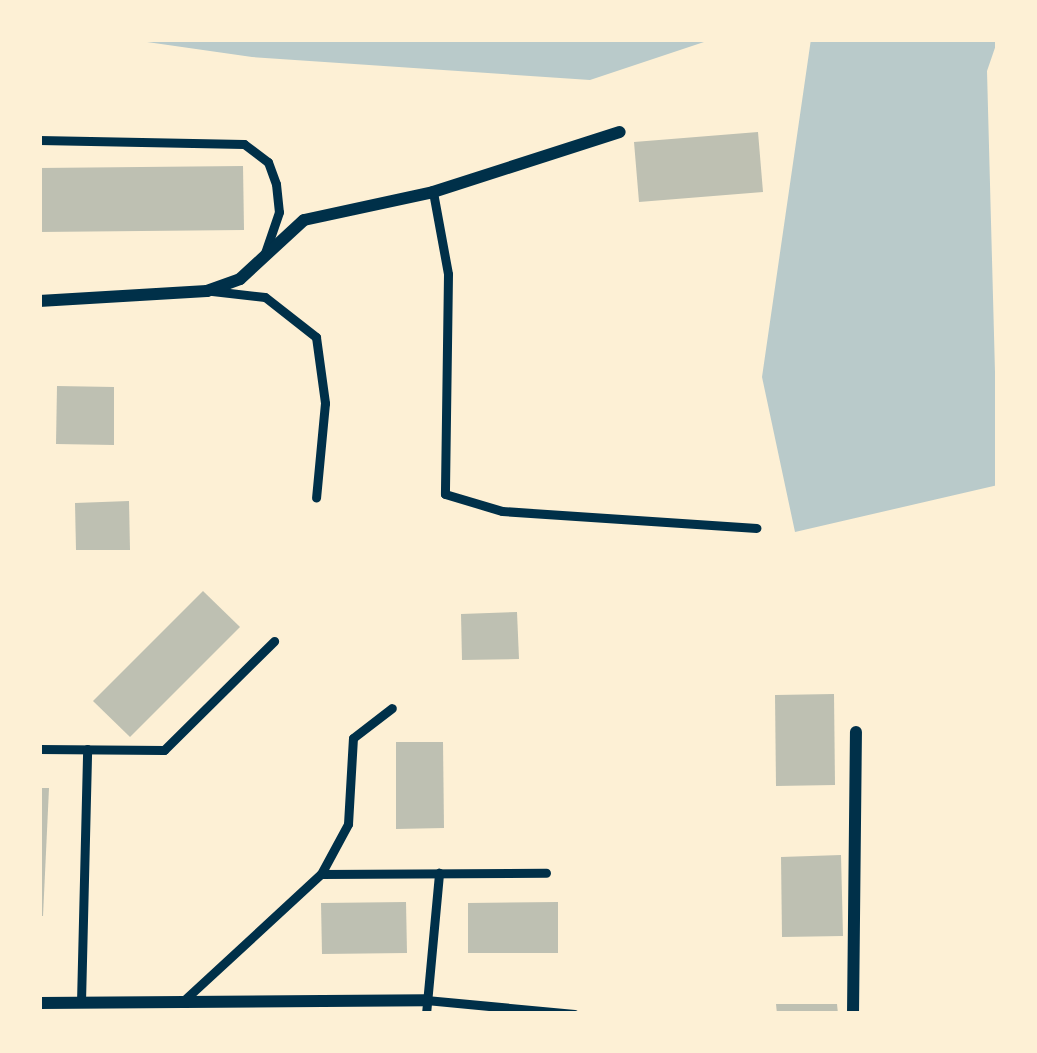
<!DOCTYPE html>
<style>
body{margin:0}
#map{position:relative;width:1037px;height:1053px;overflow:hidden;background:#fdf0d5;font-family:Raleway,sans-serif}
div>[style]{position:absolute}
.green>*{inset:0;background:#b9caca}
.building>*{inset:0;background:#bec0b2}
.service>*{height:9px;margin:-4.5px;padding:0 4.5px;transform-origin:4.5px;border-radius:4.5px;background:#003049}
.minor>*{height:12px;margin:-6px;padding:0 6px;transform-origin:6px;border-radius:6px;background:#003049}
span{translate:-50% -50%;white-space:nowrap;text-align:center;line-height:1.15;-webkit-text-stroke:9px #fdf0d5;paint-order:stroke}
.frame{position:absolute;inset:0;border:42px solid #fdf0d5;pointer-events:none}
</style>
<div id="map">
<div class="green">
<div style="clip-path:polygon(126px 39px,713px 39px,590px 80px,252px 57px)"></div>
<div style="clip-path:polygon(811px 39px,998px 39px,987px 71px,998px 485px,795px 532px,762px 377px)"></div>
</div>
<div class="building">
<div style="clip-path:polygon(758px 132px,763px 192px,639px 202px,634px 142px)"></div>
<div style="clip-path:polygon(243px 166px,244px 230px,39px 232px,39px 168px)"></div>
<div style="clip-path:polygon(57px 386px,114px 387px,114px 445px,56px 444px)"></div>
<div style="clip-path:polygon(129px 501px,130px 550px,76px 550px,75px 503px)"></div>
<div style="clip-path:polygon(203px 591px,240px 627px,130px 737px,93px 701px)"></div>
<div style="clip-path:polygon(517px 612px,519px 659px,462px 660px,461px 614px)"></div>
<div style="clip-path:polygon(834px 694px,835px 785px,776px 786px,775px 695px)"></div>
<div style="clip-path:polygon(396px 742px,443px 742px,444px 828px,396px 829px)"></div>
<div style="clip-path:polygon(39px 788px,49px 788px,43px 916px,39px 916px)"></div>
<div style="clip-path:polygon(841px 855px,843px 936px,782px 937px,781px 857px)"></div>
<div style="clip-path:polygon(406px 902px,407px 953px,322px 954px,321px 903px)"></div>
<div style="clip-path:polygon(558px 902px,558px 953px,468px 953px,468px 903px)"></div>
<div style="clip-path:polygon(776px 1004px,837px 1004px,838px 1014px,777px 1014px)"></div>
</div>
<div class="service">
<div style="left:39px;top:140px;width:205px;rotate:1.1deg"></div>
<div style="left:244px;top:144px;width:30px;rotate:37deg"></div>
<div style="left:268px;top:162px;width:23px;rotate:70deg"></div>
<div style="left:276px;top:184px;width:28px;rotate:84deg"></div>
<div style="left:279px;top:212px;width:43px;rotate:108.9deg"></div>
<div style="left:433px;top:192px;width:83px;rotate:79.6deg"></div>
<div style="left:448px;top:274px;width:220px;rotate:90.8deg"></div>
<div style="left:445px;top:494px;width:59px;rotate:16.6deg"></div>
<div style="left:502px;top:511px;width:255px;rotate:3.8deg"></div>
<div style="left:212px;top:291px;width:53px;rotate:6.5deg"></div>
<div style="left:265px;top:297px;width:65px;rotate:38.1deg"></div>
<div style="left:316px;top:337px;width:67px;rotate:82.2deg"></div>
<div style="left:325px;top:403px;width:95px;rotate:95.4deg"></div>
<div style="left:39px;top:749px;width:125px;rotate:0.5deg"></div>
<div style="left:164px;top:750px;width:155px;rotate:-44.7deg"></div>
<div style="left:321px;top:874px;width:225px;rotate:-0.3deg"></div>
<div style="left:426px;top:1000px;width:149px;rotate:5.4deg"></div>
<div style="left:81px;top:1002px;width:253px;rotate:-88.6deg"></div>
<div style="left:181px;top:1003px;width:190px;rotate:-42.7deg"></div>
<div style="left:321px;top:874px;width:57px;rotate:-61.6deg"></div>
<div style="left:348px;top:824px;width:86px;rotate:-86.7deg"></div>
<div style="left:353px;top:738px;width:49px;rotate:-37.6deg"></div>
<div style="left:426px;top:1014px;width:142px;rotate:-84.7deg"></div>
</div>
<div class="minor">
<div style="left:39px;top:301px;width:168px;rotate:-3.4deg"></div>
<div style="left:207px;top:291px;width:35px;rotate:-20deg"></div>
<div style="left:240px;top:279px;width:87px;rotate:-42.7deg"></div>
<div style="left:304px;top:220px;width:132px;rotate:-12.2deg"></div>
<div style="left:433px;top:192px;width:196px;rotate:-17.8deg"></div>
<div style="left:39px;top:1003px;width:387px;rotate:-0.4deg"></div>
<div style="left:853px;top:1014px;width:282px;rotate:-89.4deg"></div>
</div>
<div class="frame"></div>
</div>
